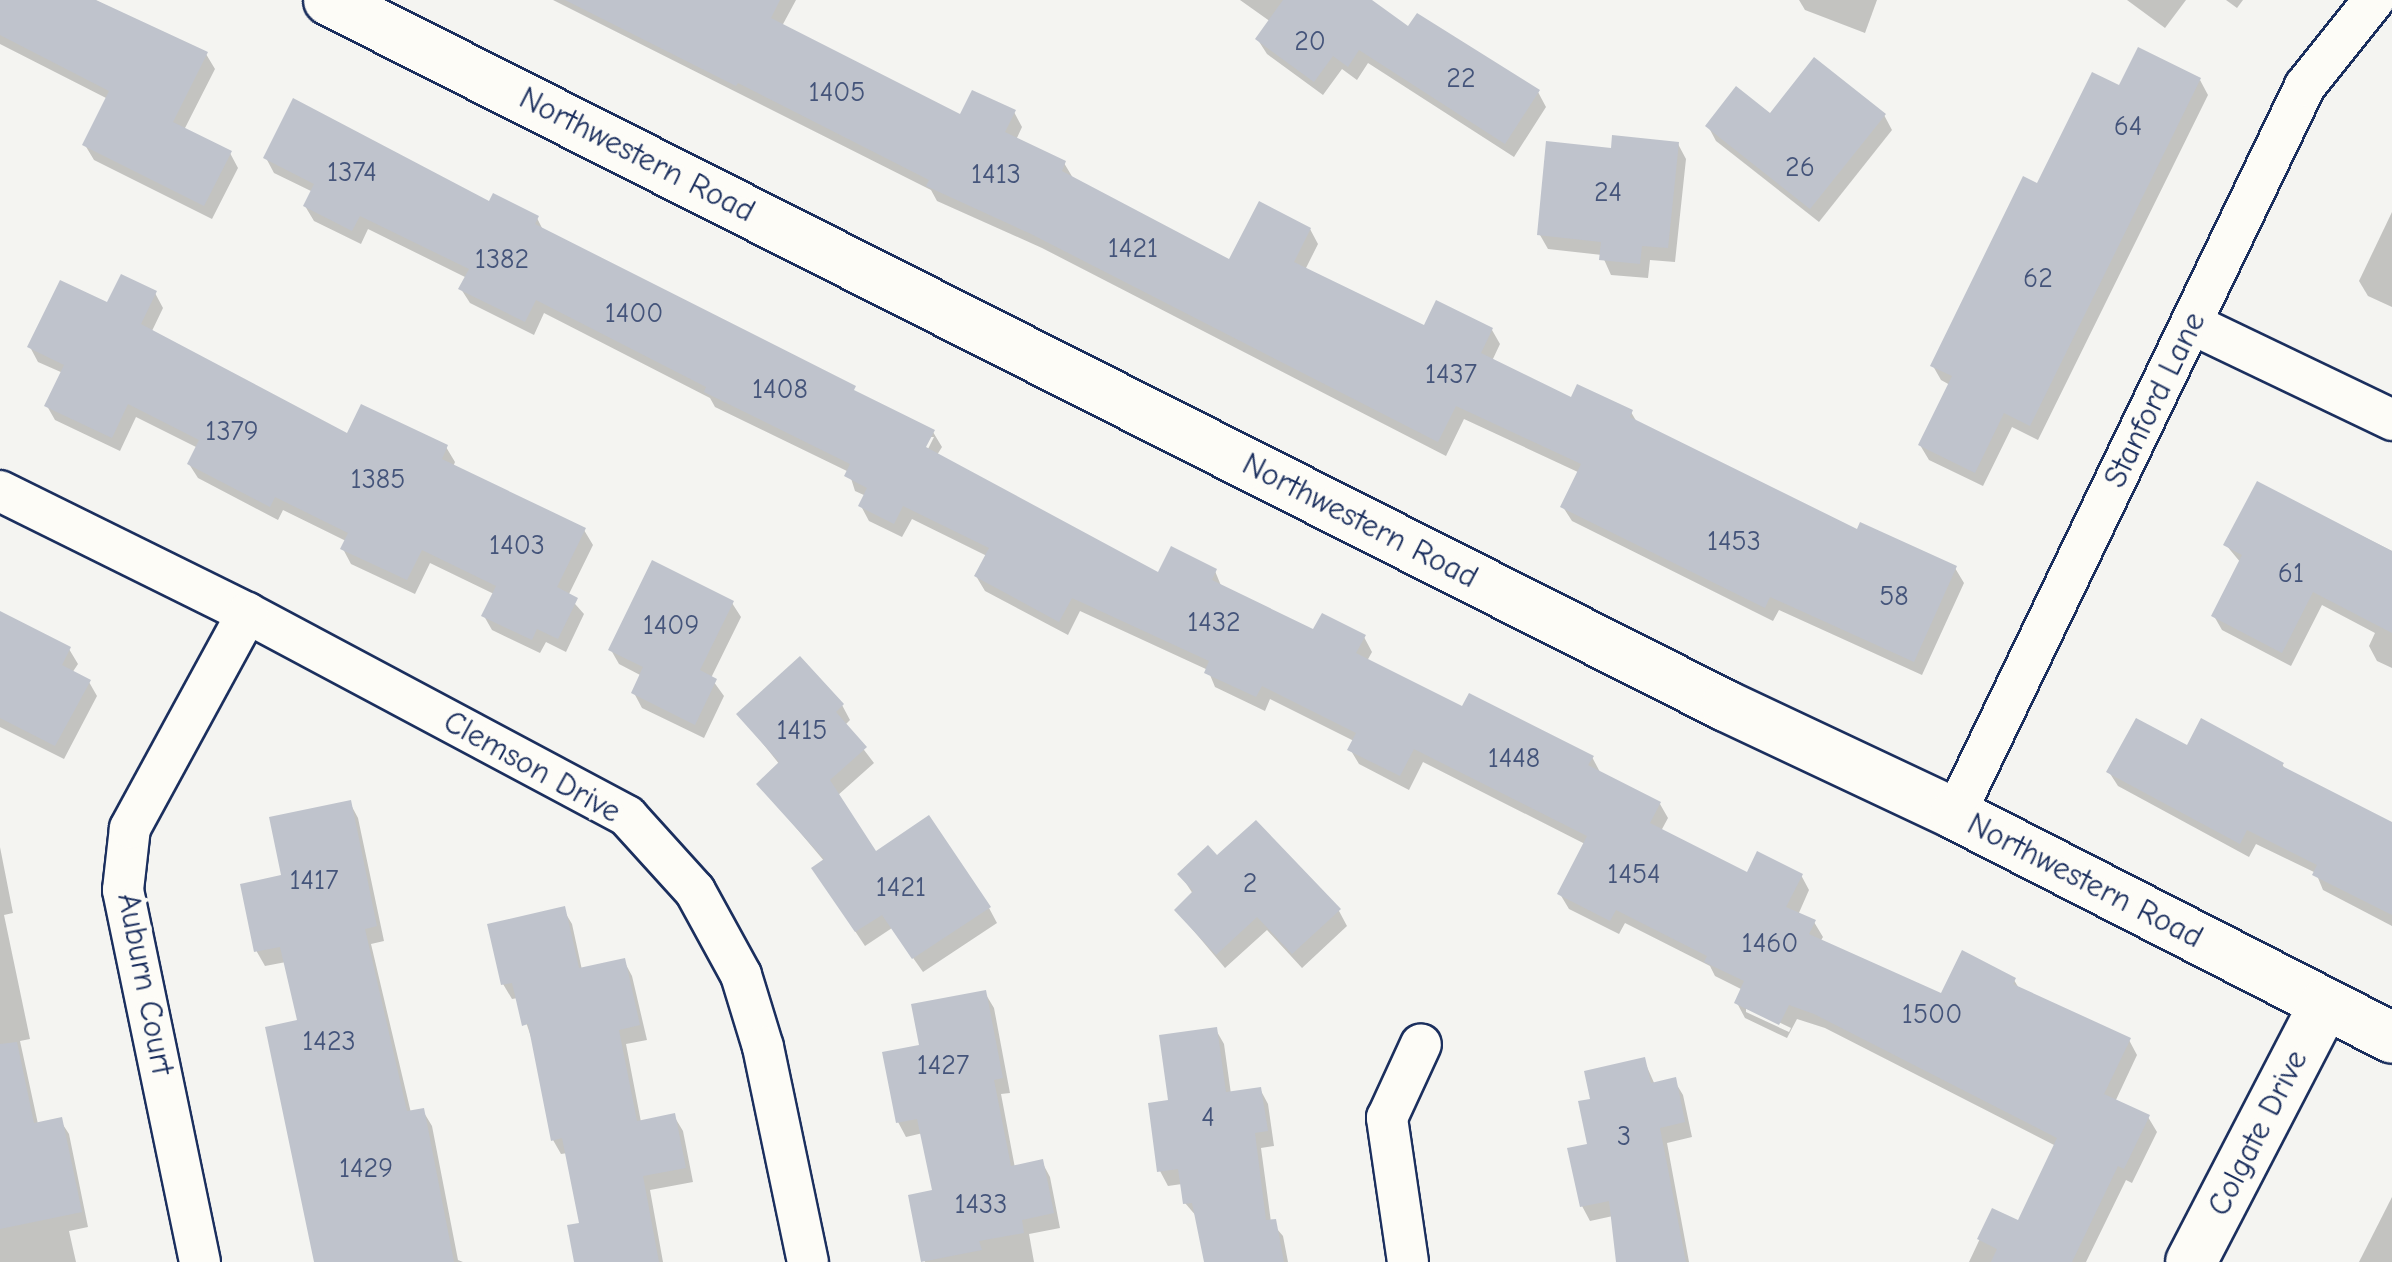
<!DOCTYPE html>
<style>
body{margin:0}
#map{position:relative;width:2392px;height:1262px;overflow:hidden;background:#f4f4f1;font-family:"Comic Neue",sans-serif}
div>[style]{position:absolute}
.shadow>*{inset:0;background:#0003}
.building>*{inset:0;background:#bfc3cc}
.roads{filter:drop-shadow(2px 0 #1b2f5e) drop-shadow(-2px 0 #1b2f5e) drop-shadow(0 2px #1b2f5e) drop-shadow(0 -2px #1b2f5e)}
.minor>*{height:40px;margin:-20px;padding:0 20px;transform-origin:20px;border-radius:20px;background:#fdfcf7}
.tertiary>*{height:50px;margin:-25px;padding:0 25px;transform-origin:25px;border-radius:25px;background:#fdfcf7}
span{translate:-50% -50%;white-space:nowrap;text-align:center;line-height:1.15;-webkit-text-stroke:10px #fdfcf7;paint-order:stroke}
.number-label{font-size:28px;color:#44547a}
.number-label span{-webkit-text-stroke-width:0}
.street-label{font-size:32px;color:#1b2f5e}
</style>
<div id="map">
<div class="shadow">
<div style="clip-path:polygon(0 0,95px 0,206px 54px,215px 69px,184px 130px,230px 153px,238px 168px,212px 219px,94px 160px,85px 145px,108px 99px,0 44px)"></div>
<div style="clip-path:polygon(553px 0,796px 0,782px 26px,961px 118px,1014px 112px,1022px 127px,1016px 140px,1064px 163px,1073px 178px,1230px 262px,1310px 229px,1318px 244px,1305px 270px,1425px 329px,1492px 330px,1500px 344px,1492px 361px,1572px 400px,1631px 412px,1638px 424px,1858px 532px,1955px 568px,1964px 583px,1922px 675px,1779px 610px,1773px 621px,1572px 521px,1563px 507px,1580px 473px,1464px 419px,1446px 456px,1042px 248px,937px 201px,931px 190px)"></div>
<div style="clip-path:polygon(1240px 0,1368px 0,1409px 29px,1538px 92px,1546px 107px,1514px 157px,1368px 63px,1357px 80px,1342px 69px,1323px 95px,1267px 54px,1258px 40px,1271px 22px)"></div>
<div style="clip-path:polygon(1799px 0,1877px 0,1865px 33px,1805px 10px)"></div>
<div style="clip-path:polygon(2127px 0,2186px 0,2165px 28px)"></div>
<div style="clip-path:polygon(2226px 0,2243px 0,2237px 8px)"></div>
<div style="clip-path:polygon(2200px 80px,2208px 95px,2038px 440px,2012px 427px,1983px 486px,1929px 460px,1920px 445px,1950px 385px,1941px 380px,1933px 366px,2038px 186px)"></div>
<div style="clip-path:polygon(1884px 115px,1892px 130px,1819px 222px,1716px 141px,1708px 126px,1771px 117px)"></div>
<div style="clip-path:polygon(1678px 144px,1686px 159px,1675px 262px,1650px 260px,1648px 278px,1611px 275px,1602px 255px,1548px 249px,1540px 235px,1613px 151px)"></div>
<div style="clip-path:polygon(evenodd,266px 158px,537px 218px,544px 232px,933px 432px,942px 447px,937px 455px,1159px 575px,1215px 571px,1222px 588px,1315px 633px,1364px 637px,1372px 652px,1367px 661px,1463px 709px,1592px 757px,1600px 772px,1660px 804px,1668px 818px,1661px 831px,1749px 875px,1801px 875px,1809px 890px,1798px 915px,1814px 922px,1823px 937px,1820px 942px,1942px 996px,2014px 980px,2020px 990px,2129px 1040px,2137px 1055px,2115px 1102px,2148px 1117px,2157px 1132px,2132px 1183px,2126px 1180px,2086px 1262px,1969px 1262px,1993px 1211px,2019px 1224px,2056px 1146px,1825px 1028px,1797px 1019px,1787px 1038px,1745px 1018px,1737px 1003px,1743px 990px,1715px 976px,1710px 966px,1625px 923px,1619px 934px,1569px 909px,1560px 894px,1585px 844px,1423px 762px,1409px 790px,1359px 764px,1350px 749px,1354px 741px,1270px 699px,1265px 711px,1215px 687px,1208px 670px,1080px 611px,1068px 635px,985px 591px,976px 576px,987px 556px,912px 519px,902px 537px,869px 521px,861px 506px,866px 496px,855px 491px,849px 472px,715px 407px,710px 398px,544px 313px,534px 335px,470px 303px,461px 289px,467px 278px,368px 229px,361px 244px,314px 221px,305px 206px,313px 192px,274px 173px,266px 158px,929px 437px,934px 437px,923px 459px,919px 457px,929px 437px,266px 158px,1746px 1006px,1791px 1028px,1789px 1032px,1746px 1012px,1746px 1006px)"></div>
<div style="clip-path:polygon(2392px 212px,2392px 307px,2368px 296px,2359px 281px)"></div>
<div style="clip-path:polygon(155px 293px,163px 308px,151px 333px,348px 436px,446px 447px,455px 462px,453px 467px,584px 530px,593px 545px,568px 596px,584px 614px,566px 652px,546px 642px,540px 653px,492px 630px,484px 616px,494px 594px,430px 563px,415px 594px,351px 564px,343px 549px,346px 541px,283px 510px,278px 520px,198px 478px,189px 464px,198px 448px,136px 417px,120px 451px,55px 420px,47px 406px,63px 373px,38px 362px,30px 347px,108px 306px)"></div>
<div style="clip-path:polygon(2258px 484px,2392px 551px,2392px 668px,2377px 661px,2369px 646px,2375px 633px,2322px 605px,2291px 666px,2222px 630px,2214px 616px,2241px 563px,2226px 545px)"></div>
<div style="clip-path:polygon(732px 603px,741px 617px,711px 678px,724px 696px,704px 738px,642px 708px,634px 693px,642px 676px,619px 664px,611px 650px)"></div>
<div style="clip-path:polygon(0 613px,69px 649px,78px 664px,72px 673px,89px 682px,97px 696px,64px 759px,0 727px)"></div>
<div style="clip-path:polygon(842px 705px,850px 720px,845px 725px,874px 763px,837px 796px,875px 854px,989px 908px,997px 923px,923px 972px,892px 928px,865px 946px,823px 883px,825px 862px,759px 784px,780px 765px,739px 714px)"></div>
<div style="clip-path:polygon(2188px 748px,2282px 764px,2286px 771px,2392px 824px,2392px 926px,2323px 890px,2316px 873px,2256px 844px,2249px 857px,2118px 786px,2109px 772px)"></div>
<div style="clip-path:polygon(350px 803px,358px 818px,384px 941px,371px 944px,411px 1113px,423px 1111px,432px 1126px,458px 1260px,463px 1262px,329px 1262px,300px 1022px,286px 962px,265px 966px,257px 952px,243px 886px,284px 877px)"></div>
<div style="clip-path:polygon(0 847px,13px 913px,4px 915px,30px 1039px,20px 1041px,38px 1124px,60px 1120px,69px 1134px,88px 1227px,69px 1231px,76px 1262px,0 1262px)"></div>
<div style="clip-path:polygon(1217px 858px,1339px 911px,1347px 926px,1302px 968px,1267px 930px,1225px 968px,1177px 911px,1193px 894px,1180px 874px)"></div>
<div style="clip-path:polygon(563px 909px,572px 924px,582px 970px,624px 961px,632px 976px,647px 1040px,626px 1044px,641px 1122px,674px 1116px,683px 1131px,693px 1182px,650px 1190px,663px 1262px,577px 1262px,582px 1225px,568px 1153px,561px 1154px,553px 1140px,532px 1040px,518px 998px,512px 999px,503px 984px)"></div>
<div style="clip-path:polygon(985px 993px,994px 1008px,1010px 1093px,1001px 1094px,1015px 1168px,1042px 1162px,1050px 1177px,1060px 1228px,1029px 1234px,1034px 1262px,925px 1262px,911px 1197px,935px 1192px,923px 1133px,906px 1137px,898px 1122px,922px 1047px)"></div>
<div style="clip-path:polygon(1216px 1030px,1224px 1044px,1231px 1094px,1260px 1089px,1268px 1104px,1274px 1146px,1261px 1148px,1271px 1222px,1283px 1236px,1288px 1262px,1206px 1262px,1197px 1217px,1185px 1203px,1182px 1184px,1168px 1186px,1160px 1171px,1171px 1102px)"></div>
<div style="clip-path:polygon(1644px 1060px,1655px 1085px,1674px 1080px,1683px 1095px,1692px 1137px,1667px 1143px,1689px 1262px,1618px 1262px,1613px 1216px,1590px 1221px,1582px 1206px,1593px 1101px)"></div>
<div style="clip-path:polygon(2392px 1197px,2392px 1262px,2359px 1262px)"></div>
</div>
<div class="building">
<div style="clip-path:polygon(0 0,96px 0,208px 52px,173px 122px,232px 151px,204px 206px,82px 145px,109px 91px,0 35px)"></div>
<div style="clip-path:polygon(565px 0,780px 0,771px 18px,960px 114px,972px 90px,1016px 110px,1005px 132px,1066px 161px,1062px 171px,1229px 259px,1259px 201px,1311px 228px,1294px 262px,1424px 325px,1436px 300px,1493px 328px,1481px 353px,1571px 397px,1577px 384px,1633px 410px,1630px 417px,1857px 529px,1860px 522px,1957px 566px,1914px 662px,1770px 597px,1765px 608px,1560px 507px,1581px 464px,1456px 406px,1438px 442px,1031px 234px,926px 186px,929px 180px,738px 83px,736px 86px)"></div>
<div style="clip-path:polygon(1283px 0,1372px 0,1408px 26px,1417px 13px,1540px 90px,1505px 144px,1359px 50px,1348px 67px,1333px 56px,1314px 82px,1255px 39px)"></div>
<div style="clip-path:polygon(2138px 47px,2201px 78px,2030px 426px,2004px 413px,1975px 473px,1918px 445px,1952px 376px,1930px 366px,2023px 176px,2037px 183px,2092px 72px,2119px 85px)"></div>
<div style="clip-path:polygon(1814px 57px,1886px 114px,1810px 209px,1705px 126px,1736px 86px,1770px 113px)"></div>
<div style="clip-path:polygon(293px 98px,489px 201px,493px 193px,539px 216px,535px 224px,856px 386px,854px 390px,935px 430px,926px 447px,1158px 572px,1171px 546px,1217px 569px,1212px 580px,1313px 629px,1322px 613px,1366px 635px,1356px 653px,1462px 706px,1469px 693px,1594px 756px,1588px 765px,1661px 802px,1650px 823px,1747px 872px,1757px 851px,1803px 874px,1786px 907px,1816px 920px,1809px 934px,1941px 993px,1962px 950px,2016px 978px,2013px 984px,2131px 1038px,2104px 1094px,2150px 1115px,2124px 1169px,2118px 1166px,2072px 1262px,1991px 1262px,1997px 1249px,1977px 1239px,1992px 1208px,2018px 1220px,2057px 1138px,1814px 1014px,1789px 1005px,1779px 1025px,1734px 1003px,1744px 981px,1704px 962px,1707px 956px,1616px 910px,1610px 921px,1557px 894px,1587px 836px,1414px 749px,1400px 776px,1347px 750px,1356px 733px,1262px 686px,1256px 697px,1204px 673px,1209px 661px,1072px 598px,1059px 622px,974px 576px,989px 548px,903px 506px,894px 524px,858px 506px,867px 488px,844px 476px,850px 464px,704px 392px,706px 387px,536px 300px,525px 322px,458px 289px,469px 269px,360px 216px,352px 231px,303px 206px,314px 184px,263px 158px)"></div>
<div style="clip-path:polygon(1612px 135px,1679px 142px,1668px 248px,1642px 246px,1640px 264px,1599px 260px,1601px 242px,1537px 235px,1546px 141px,1611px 148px)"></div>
<div style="clip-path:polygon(121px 274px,157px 291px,141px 324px,347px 433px,361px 404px,448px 445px,442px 459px,586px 528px,557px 587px,578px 598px,558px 639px,537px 629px,532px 640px,481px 616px,496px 586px,422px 550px,407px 580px,340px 549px,348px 533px,275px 497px,270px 507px,187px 464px,199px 440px,128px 404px,112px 438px,44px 406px,64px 365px,27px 347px,60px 280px,107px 302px)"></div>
<div style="clip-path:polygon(2257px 481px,2392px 551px,2392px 633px,2313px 592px,2282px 653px,2211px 616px,2242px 555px,2223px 545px)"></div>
<div style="clip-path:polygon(652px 560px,734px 601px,700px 670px,717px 679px,695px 725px,631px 693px,643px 667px,608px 650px)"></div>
<div style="clip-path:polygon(0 611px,71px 647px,62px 665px,91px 680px,55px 746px,0 718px)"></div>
<div style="clip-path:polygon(800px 656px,844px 704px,836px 712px,867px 747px,830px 780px,876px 851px,929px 815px,991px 907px,912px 959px,882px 915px,855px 932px,811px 868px,824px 859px,756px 784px,779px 762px,736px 714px)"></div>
<div style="clip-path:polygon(2136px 718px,2187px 745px,2201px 718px,2284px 763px,2282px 766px,2392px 822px,2392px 915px,2312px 875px,2317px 865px,2247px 830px,2240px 844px,2106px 772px)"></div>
<div style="clip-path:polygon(351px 800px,377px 926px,365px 929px,407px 1111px,424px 1108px,454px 1262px,314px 1262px,265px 1027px,297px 1020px,280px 947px,254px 952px,240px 884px,281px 875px,269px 817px)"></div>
<div style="clip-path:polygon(1256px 820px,1341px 909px,1292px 954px,1257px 917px,1216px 955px,1174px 910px,1193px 891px,1177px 874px,1208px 845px,1217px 855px)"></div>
<div style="clip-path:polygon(565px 906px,579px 968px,625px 958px,640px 1025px,619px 1030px,637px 1121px,675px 1113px,686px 1168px,643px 1176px,659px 1262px,574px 1262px,567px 1225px,579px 1223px,562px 1138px,551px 1141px,528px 1024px,522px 1026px,512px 983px,501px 985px,487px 924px)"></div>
<div style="clip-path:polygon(986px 990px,1003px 1078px,994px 1080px,1011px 1166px,1043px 1159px,1054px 1213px,1022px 1220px,1024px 1233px,979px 1241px,982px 1250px,921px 1262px,908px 1195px,932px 1190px,917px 1119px,896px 1123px,882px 1052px,919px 1045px,911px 1004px)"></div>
<div style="clip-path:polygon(1217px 1027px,1226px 1092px,1261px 1087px,1268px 1131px,1255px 1133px,1266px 1220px,1276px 1219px,1284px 1262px,1204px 1262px,1192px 1203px,1183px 1204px,1178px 1169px,1157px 1172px,1148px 1103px,1168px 1100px,1159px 1035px)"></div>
<div style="clip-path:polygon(17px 1042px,34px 1123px,62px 1117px,82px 1212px,0 1229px,0 1044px)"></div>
<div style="clip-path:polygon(1645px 1057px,1651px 1083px,1676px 1077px,1685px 1122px,1660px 1128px,1686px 1262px,1616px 1262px,1609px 1201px,1580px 1207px,1567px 1148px,1587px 1144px,1578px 1101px,1590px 1099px,1584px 1071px)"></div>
</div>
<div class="roads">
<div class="minor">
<div style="left:2192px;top:324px;width:222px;rotate:25.6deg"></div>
<div style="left:0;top:491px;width:275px;rotate:26.3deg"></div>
<div style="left:247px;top:613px;width:431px;rotate:28.1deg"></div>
<div style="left:627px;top:816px;width:101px;rotate:47.8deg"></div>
<div style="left:695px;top:891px;width:96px;rotate:61.3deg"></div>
<div style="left:741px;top:975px;width:75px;rotate:73deg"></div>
<div style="left:763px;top:1047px;width:220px;rotate:78.2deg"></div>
<div style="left:1955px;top:814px;width:808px;rotate:-64.32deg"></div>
<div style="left:2305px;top:86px;width:110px;rotate:-51.3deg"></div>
<div style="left:200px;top:1262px;width:380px;rotate:-101.7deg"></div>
<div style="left:123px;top:890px;width:62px;rotate:-83.6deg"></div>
<div style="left:130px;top:828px;width:245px;rotate:-61.4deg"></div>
<div style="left:1408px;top:1262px;width:146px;rotate:-98.3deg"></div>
<div style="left:1387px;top:1118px;width:81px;rotate:-65.3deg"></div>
</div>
<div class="tertiary">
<div style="left:329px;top:0;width:1565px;rotate:26.81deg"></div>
<div style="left:1726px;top:706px;width:253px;rotate:25.2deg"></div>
<div style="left:1955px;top:814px;width:491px;rotate:27.1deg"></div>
<div style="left:2191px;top:1262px;width:291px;rotate:-62.6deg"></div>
</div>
</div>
<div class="number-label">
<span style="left:1310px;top:41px">20</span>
<span style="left:1461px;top:78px">22</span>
<span style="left:837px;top:92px">1405</span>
<span style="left:2128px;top:126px">64</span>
<span style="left:1800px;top:167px">26</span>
<span style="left:352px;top:172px">1374</span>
<span style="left:996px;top:174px">1413</span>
<span style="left:1608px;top:192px">24</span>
<span style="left:1133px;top:248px">1421</span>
<span style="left:502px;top:259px">1382</span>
<span style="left:2038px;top:278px">62</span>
<span style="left:634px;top:313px">1400</span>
<span style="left:1451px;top:374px">1437</span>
<span style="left:780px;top:389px">1408</span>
<span style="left:232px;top:431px">1379</span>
<span style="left:378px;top:479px">1385</span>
<span style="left:1734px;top:541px">1453</span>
<span style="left:517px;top:545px">1403</span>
<span style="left:2291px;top:573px">61</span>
<span style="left:1894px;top:596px">58</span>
<span style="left:1214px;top:622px">1432</span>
<span style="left:671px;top:625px">1409</span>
<span style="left:802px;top:730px">1415</span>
<span style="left:1514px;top:758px">1448</span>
<span style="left:1634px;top:874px">1454</span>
<span style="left:314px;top:880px">1417</span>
<span style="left:1250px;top:883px">2</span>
<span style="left:901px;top:887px">1421</span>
<span style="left:1770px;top:943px">1460</span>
<span style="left:1932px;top:1014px">1500</span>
<span style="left:329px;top:1041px">1423</span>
<span style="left:943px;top:1065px">1427</span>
<span style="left:1208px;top:1117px">4</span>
<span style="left:1624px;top:1136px">3</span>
<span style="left:366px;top:1168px">1429</span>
<span style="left:981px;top:1204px">1433</span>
</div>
<div class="street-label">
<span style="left:637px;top:155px;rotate:27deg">Northwestern Road</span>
<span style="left:2155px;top:400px;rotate:-64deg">Stanford Lane</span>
<span style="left:1360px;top:521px;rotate:27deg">Northwestern Road</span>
<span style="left:532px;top:767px;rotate:29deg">Clemson Drive</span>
<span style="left:2085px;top:881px;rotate:27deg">Northwestern Road</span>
<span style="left:145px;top:984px;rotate:79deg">Auburn Court</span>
<span style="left:2258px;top:1133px;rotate:-63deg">Colgate Drive</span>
</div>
</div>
